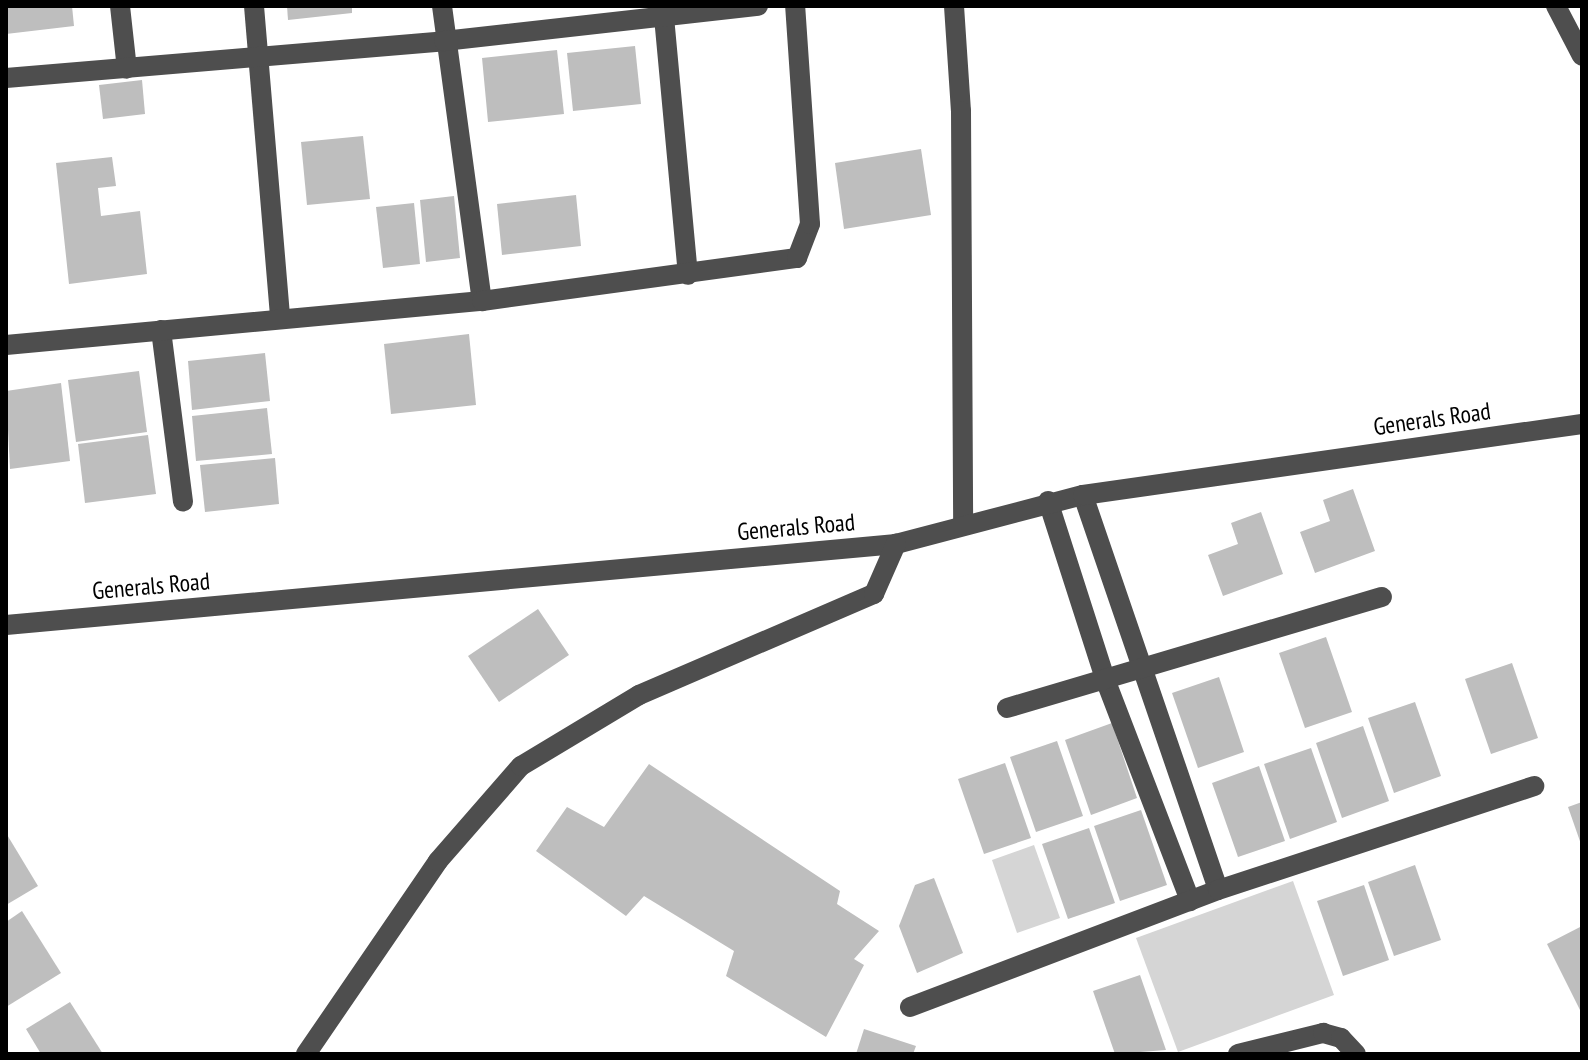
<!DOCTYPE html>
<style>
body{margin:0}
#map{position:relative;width:1588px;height:1060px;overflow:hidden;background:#fff;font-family:"PT Sans Narrow",sans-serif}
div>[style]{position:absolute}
.green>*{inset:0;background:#d5d5d5}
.building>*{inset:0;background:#bebebe}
.minor>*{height:20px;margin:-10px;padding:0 10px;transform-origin:10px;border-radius:10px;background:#4e4e4e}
span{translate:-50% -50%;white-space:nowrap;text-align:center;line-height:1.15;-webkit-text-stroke:7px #fff;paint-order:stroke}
.street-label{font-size:24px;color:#000}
.frame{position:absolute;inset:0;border:8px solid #000;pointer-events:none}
</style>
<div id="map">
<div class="green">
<div style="clip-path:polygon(1034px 845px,1060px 918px,1017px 933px,992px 860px)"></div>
<div style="clip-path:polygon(1293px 881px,1334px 995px,1178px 1052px,1136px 938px)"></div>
</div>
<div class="building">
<div style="clip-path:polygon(6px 6px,72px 6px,74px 26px,6px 34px)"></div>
<div style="clip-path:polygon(287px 6px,352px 6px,352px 13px,288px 20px)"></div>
<div style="clip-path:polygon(635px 46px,641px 104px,573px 111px,567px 53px)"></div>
<div style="clip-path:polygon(557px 50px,564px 114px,488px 122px,482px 58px)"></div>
<div style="clip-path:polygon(142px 80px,145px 114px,103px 119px,99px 85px)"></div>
<div style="clip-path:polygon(363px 136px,370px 199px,307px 205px,301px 142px)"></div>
<div style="clip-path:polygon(921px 149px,931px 215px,844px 229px,835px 163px)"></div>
<div style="clip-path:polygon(112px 157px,116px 186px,98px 188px,101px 216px,140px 211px,147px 274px,69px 284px,56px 163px)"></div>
<div style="clip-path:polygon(576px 195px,581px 246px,502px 255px,497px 204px)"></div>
<div style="clip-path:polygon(454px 196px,460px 258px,426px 262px,420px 200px)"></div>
<div style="clip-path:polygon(414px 203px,420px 264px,383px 268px,376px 207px)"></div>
<div style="clip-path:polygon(469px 334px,476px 405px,391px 414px,384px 344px)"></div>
<div style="clip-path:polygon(265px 353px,270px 401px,192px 410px,188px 361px)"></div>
<div style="clip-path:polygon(139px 371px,147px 432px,76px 442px,68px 380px)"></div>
<div style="clip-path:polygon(61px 383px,70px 461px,10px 469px,6px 391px)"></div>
<div style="clip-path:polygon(267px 408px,272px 454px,196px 461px,192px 416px)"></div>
<div style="clip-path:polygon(148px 435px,156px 494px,85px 503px,78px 444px)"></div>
<div style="clip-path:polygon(275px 458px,279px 504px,205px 512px,200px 465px)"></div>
<div style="clip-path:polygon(1353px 489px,1375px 551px,1315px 573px,1300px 532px,1330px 521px,1323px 500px)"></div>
<div style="clip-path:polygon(1261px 512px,1283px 574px,1223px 596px,1208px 555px,1238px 544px,1231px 523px)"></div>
<div style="clip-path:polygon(538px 609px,569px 655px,499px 702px,468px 656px)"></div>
<div style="clip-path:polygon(1326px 637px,1352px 712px,1305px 728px,1279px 653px)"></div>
<div style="clip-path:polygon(1512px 663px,1538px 738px,1491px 754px,1465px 679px)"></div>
<div style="clip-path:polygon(1219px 677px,1244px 752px,1198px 768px,1172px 693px)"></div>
<div style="clip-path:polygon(1415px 702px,1441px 776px,1394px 793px,1368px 718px)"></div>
<div style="clip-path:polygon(1112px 723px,1137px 798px,1091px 815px,1065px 740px)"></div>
<div style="clip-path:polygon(1363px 726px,1389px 801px,1342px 818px,1316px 743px)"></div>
<div style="clip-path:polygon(1057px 741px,1083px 816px,1036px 832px,1010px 757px)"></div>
<div style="clip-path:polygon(1311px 748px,1337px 822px,1290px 839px,1264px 764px)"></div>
<div style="clip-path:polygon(1005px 763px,1031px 838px,984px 854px,958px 779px)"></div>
<div style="clip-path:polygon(649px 764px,840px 891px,837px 904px,879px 931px,854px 959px,864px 965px,826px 1037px,726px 976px,734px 951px,644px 896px,626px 916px,536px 851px,567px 807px,604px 827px)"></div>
<div style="clip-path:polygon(1259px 766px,1285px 841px,1238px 857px,1212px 783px)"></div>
<div style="clip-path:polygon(1582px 802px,1582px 847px,1568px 807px)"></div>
<div style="clip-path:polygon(1141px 810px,1167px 885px,1120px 901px,1094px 826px)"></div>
<div style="clip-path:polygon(1089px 828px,1115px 903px,1068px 919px,1042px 844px)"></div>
<div style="clip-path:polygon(6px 833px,38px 886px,6px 905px)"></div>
<div style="clip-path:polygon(1415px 865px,1441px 940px,1394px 956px,1368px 882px)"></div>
<div style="clip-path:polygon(934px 878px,963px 953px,917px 973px,899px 926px,915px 885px)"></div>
<div style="clip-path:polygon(1364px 885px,1389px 960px,1343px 976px,1317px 901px)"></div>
<div style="clip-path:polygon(22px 911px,61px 973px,6px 1007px,6px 922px)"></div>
<div style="clip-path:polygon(1582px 926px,1582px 1014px,1547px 944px)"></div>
<div style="clip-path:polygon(1140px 975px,1166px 1050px,1115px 1054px,1093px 991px)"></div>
<div style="clip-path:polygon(70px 1002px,103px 1054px,41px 1054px,26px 1029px)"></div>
<div style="clip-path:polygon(864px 1029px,916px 1046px,913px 1054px,856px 1054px)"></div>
</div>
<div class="minor">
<div style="left:120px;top:6px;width:63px;rotate:83.7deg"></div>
<div style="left:254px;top:6px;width:313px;rotate:85.2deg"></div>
<div style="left:442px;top:6px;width:298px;rotate:82.3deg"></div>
<div style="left:663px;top:6px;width:270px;rotate:84.7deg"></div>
<div style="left:954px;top:6px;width:105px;rotate:86.2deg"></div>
<div style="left:961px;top:111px;width:410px;rotate:89.7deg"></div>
<div style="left:1556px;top:6px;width:56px;rotate:62.5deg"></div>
<div style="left:6px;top:78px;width:440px;rotate:-4.8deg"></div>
<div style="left:444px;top:41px;width:316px;rotate:-6.4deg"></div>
<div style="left:161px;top:330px;width:173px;rotate:82.7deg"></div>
<div style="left:6px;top:345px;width:478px;rotate:-5.3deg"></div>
<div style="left:482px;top:301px;width:318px;rotate:-7.8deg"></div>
<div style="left:797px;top:258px;width:36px;rotate:-69deg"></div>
<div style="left:810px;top:224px;width:219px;rotate:-93.9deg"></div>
<div style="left:1083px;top:495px;width:417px;rotate:71.1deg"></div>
<div style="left:1048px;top:501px;width:187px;rotate:72.2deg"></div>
<div style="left:1105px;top:679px;width:238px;rotate:69deg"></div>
<div style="left:6px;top:625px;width:894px;rotate:-5.2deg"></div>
<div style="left:896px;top:544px;width:193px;rotate:-14.7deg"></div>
<div style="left:1083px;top:495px;width:504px;rotate:-8.1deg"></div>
<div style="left:1007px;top:708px;width:391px;rotate:-16.5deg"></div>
<div style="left:910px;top:1007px;width:329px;rotate:-20.8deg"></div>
<div style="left:1218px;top:890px;width:333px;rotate:-18.2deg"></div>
<div style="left:306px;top:1054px;width:234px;rotate:-55.6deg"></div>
<div style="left:438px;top:861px;width:126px;rotate:-48.9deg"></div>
<div style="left:521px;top:766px;width:138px;rotate:-31deg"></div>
<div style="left:639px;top:695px;width:256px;rotate:-23.3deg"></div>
<div style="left:874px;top:594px;width:55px;rotate:-66.3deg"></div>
<div style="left:1238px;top:1054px;width:88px;rotate:-13.9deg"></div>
<div style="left:1323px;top:1033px;width:19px;rotate:16deg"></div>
<div style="left:1341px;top:1038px;width:22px;rotate:47deg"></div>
</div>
<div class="street-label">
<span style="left:1432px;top:419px;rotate:-8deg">Generals Road</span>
<span style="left:796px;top:527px;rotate:-5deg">Generals Road</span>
<span style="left:151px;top:586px;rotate:-5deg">Generals Road</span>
</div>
<div class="frame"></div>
</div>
